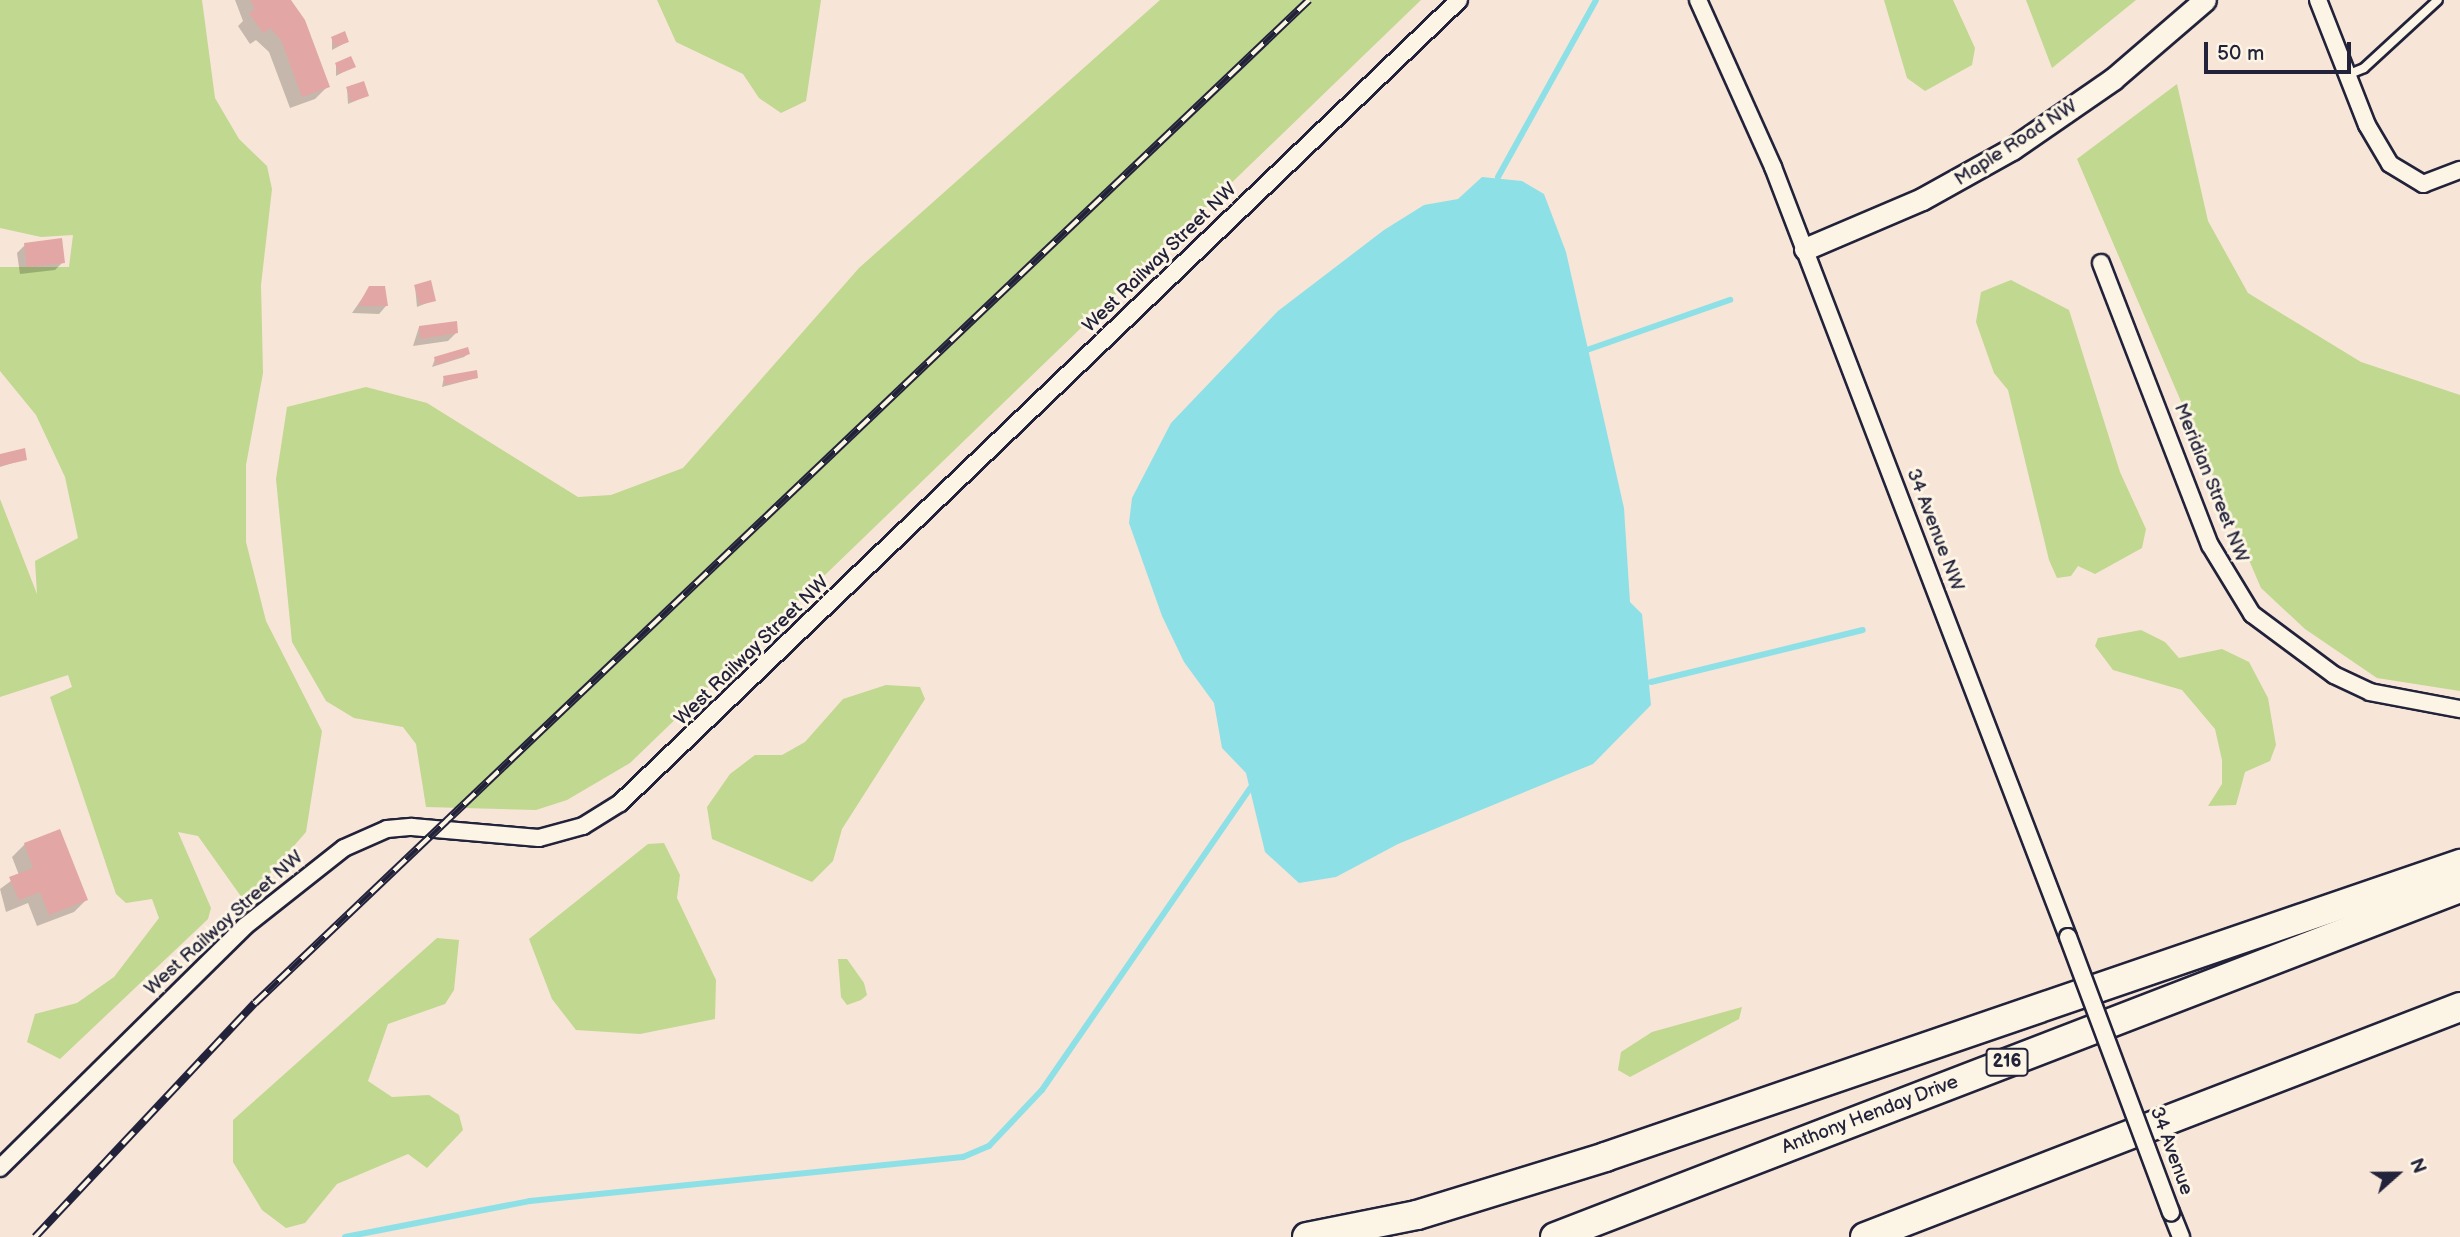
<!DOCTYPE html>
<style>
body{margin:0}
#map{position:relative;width:2460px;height:1237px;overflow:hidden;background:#f7e5d8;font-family:"Balsamiq Sans",sans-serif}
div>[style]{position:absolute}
.green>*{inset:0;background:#c0d88f}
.water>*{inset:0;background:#8ee0e7}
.shadow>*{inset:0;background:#0003}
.stream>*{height:6px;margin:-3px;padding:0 3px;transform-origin:3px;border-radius:3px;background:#8ee0e7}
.building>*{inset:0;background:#e2a7a5}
.roads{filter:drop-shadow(2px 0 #22223b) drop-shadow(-2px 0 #22223b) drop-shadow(0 2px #22223b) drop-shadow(0 -2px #22223b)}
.lane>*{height:8px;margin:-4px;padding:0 4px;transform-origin:4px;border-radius:4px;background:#fcf5e5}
.street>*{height:16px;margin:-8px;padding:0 8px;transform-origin:8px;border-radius:8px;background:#fcf5e5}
.secondary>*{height:21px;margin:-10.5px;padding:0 10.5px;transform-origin:10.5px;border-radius:10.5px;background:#fcf5e5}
.highway>*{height:28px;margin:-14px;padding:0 14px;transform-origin:14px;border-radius:14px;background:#fcf5e5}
.rail>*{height:8px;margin-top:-4px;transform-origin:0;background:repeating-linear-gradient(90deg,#fcf5e5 0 16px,#22223b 0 32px);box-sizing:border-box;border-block:2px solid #22223b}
.bridges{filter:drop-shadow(2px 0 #22223b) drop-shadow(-2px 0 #22223b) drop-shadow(0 2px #22223b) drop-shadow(0 -2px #22223b)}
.street-bridge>*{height:16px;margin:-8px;padding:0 8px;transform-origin:8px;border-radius:8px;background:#fcf5e5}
span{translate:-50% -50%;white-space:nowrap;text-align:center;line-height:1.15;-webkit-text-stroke:6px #fcf5e5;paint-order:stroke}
.shield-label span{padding:2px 5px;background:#fcf5e5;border:2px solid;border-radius:5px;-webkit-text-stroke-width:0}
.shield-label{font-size:18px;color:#22223b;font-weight:700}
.street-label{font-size:19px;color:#22223b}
.north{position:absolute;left:2362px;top:1139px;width:70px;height:70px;-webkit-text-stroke:5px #fcf5e5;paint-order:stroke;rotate:69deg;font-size:19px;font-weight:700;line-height:28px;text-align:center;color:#22223b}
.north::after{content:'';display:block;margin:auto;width:24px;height:32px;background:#22223b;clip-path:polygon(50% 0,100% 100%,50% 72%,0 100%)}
.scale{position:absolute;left:2204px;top:42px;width:147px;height:32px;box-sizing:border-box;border:4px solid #22223b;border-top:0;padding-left:9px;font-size:21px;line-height:24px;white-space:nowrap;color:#22223b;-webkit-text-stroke:5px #fcf5e5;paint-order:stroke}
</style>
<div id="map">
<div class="green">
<div style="clip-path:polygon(0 0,202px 0,215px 98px,239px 139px,267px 166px,272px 189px,261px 285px,263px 373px,246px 465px,246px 542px,266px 621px,322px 731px,306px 832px,245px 902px,198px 836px,178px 832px,211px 908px,208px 919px,60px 1059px,27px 1042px,35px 1014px,77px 1003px,114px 977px,159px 918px,152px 899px,126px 903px,116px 894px,50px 697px,72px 687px,68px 675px,0 697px,0 499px,37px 594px,35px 561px,78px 538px,65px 477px,36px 415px,0 371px,0 267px,69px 267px,73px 235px,41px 237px,0 228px)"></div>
<div style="clip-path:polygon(657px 0,821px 0,806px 101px,781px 113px,759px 98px,743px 74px,676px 42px)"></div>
<div style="clip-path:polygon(1160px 0,1421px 0,630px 763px,567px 800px,536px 810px,426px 807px,416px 744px,403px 727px,354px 718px,326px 701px,292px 642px,276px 479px,287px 407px,366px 387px,427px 403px,578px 497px,611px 495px,683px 468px,859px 268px)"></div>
<div style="clip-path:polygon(1884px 0,1953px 0,1975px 48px,1972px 65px,1925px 91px,1907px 78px)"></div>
<div style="clip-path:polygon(2026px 0,2136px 0,2052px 68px)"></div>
<div style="clip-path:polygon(2177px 84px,2208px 221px,2248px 293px,2361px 362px,2460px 395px,2460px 691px,2377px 678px,2305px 629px,2261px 588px,2077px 159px)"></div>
<div style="clip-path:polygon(2011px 280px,2069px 310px,2120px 472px,2146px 529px,2142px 548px,2095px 574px,2078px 566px,2071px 576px,2057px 578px,2049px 560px,2008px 390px,1994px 373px,1976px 322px,1981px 292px)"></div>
<div style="clip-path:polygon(2141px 630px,2165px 642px,2179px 658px,2222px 649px,2249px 662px,2268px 698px,2276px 745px,2270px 761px,2245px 772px,2236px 805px,2208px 806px,2222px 784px,2222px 760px,2215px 729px,2182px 690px,2113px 670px,2095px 646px,2098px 638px)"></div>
<div style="clip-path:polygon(886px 685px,920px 687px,925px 699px,842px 829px,833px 861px,812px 882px,712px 839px,707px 807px,730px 774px,755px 755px,782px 755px,805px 742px,843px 699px)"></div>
<div style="clip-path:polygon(664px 843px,680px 875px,677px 898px,716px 980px,715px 1019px,640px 1034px,576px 1030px,552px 999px,529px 939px,648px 844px)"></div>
<div style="clip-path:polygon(437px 938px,459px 940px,454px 990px,445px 1004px,388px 1024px,368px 1081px,392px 1097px,429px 1095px,459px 1115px,463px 1130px,427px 1168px,408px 1154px,337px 1184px,305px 1223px,286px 1228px,262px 1210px,233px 1162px,233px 1120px)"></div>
<div style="clip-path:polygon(838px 959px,847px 959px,864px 983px,867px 995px,861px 1000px,847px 1005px,841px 997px)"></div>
<div style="clip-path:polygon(1742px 1007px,1739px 1019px,1630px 1077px,1618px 1070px,1621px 1052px,1652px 1032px)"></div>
</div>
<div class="water">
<div style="clip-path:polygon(1482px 177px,1522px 181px,1544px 194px,1566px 252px,1624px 508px,1630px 602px,1642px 614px,1651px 705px,1593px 764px,1398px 844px,1336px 877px,1299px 883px,1265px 852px,1246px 773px,1222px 748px,1214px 703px,1184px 662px,1162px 616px,1129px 523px,1132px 498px,1171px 423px,1278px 311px,1384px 230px,1424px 205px,1458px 199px)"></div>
</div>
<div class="shadow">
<div style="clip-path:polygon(235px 0,288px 0,328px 86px,315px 99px,290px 108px,269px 52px,256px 40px,250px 44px,238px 26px,243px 21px)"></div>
<div style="clip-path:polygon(332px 38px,347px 42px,332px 50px)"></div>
<div style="clip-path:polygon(336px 65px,354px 66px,336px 76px)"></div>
<div style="clip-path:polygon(347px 88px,367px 96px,348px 104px)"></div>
<div style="clip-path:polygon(25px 245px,63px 262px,55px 270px,20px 274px,17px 253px)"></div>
<div style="clip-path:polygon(415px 286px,434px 300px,417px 307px)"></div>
<div style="clip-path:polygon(370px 287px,386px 306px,379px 314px,352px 313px)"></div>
<div style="clip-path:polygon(419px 327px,456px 333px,448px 341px,413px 346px)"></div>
<div style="clip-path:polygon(468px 354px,464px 357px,432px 367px,435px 359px)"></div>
<div style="clip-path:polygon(444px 377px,476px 378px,442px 387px)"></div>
<div style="clip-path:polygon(0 455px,25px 459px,0 467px)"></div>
<div style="clip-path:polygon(25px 844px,86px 900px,74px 912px,37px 926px,28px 903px,6px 912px,0 889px,19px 875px,12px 857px)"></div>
</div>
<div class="stream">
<div style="left:1498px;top:177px;width:202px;rotate:-61deg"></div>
<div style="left:1584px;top:351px;width:155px;rotate:-19.3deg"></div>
<div style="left:1651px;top:682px;width:218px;rotate:-13.8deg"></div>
<div style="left:345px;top:1237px;width:188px;rotate:-11deg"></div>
<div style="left:530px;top:1201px;width:435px;rotate:-5.8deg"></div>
<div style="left:963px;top:1157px;width:28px;rotate:-23deg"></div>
<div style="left:989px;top:1146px;width:77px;rotate:-46.6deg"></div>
<div style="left:1042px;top:1090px;width:367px;rotate:-55.4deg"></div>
</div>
<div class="building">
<div style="clip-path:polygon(250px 0,291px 0,305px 20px,330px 87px,302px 97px,281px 40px,270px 28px,263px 33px,249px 13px,255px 9px)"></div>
<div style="clip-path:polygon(345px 31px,349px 42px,335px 47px,331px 37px)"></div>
<div style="clip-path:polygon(351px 56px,356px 67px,339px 74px,335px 63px)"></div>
<div style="clip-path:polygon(364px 81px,369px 96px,351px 102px,346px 87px)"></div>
<div style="clip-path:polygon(62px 238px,65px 263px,27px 267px,24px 243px)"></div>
<div style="clip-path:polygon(431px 280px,436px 301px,420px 305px,414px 285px)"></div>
<div style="clip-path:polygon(369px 286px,385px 286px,388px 306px,358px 306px)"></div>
<div style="clip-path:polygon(457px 321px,458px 333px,420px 339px,419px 326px)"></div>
<div style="clip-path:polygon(468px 347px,470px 354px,436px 365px,434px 357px)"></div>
<div style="clip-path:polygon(477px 370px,478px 378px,445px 385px,443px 376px)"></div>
<div style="clip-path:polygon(25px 448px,27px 460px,0 466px,0 454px)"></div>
<div style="clip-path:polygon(60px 829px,88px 900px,49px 915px,40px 892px,19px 900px,9px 877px,33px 868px,24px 843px)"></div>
</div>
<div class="roads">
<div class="lane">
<div style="left:2347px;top:75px;width:18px;rotate:-22deg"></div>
<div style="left:2364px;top:68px;width:100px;rotate:-42.6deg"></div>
</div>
<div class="street">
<div style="left:1698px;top:0;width:183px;rotate:65.8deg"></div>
<div style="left:1773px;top:167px;width:825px;rotate:69.04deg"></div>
<div style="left:2318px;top:0;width:134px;rotate:68.6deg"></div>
<div style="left:2367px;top:125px;width:45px;rotate:59.5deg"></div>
<div style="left:2390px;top:164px;width:39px;rotate:31deg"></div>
<div style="left:2423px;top:184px;width:40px;rotate:-21deg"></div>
<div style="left:2101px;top:263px;width:302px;rotate:68.9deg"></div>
<div style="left:2210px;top:545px;width:81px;rotate:58.7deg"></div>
<div style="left:2252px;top:614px;width:102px;rotate:36.6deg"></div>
<div style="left:2334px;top:675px;width:40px;rotate:25deg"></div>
<div style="left:2370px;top:692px;width:92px;rotate:10.7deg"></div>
<div style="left:0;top:1168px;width:343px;rotate:-44.6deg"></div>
<div style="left:244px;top:927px;width:127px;rotate:-38.3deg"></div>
<div style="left:344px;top:848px;width:47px;rotate:-23.8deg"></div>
<div style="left:387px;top:829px;width:25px;rotate:-5deg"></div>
<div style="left:412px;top:827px;width:127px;rotate:5deg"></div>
<div style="left:539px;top:838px;width:46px;rotate:-15.3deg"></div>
<div style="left:583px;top:826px;width:44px;rotate:-31.9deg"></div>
<div style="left:620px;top:803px;width:1161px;rotate:-43.74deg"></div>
<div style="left:2171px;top:1212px;width:27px;rotate:68deg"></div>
</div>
<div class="secondary">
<div style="left:1805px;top:249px;width:127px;rotate:-23.1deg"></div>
<div style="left:1922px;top:199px;width:103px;rotate:-29.1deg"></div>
<div style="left:2012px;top:149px;width:123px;rotate:-34.7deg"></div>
<div style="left:2113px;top:79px;width:121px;rotate:-40.7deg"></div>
</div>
<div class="highway">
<div style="left:1307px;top:1237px;width:112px;rotate:-11.3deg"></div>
<div style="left:1417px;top:1215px;width:197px;rotate:-17.1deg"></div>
<div style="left:1605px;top:1157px;width:904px;rotate:-18.92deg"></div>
<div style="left:1555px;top:1237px;width:970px;rotate:-21.09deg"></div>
<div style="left:1865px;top:1237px;width:638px;rotate:-21.13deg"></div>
</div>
</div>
<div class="rail">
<div style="left:35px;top:1237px;width:321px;rotate:-46.8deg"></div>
<div style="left:255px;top:1003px;width:1455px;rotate:-43.58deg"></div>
</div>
<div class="bridges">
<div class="street-bridge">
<div style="left:2068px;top:937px;width:294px;rotate:69.5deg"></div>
</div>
</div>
<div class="shield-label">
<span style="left:2007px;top:1062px">216</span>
</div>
<div class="street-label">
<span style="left:2016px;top:143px;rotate:-33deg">Maple Road NW</span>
<span style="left:1160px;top:258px;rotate:-44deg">West Railway Street NW</span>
<span style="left:2211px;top:483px;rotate:68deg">Meridian Street NW</span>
<span style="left:1935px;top:530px;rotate:69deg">34 Avenue NW</span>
<span style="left:752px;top:651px;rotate:-44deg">West Railway Street NW</span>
<span style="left:224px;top:923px;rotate:-42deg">West Railway Street NW</span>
<span style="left:1870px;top:1115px;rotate:-21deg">Anthony Henday Drive</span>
<span style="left:2171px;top:1151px;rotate:70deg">34 Avenue</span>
</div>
<div class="north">N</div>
<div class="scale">50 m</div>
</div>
